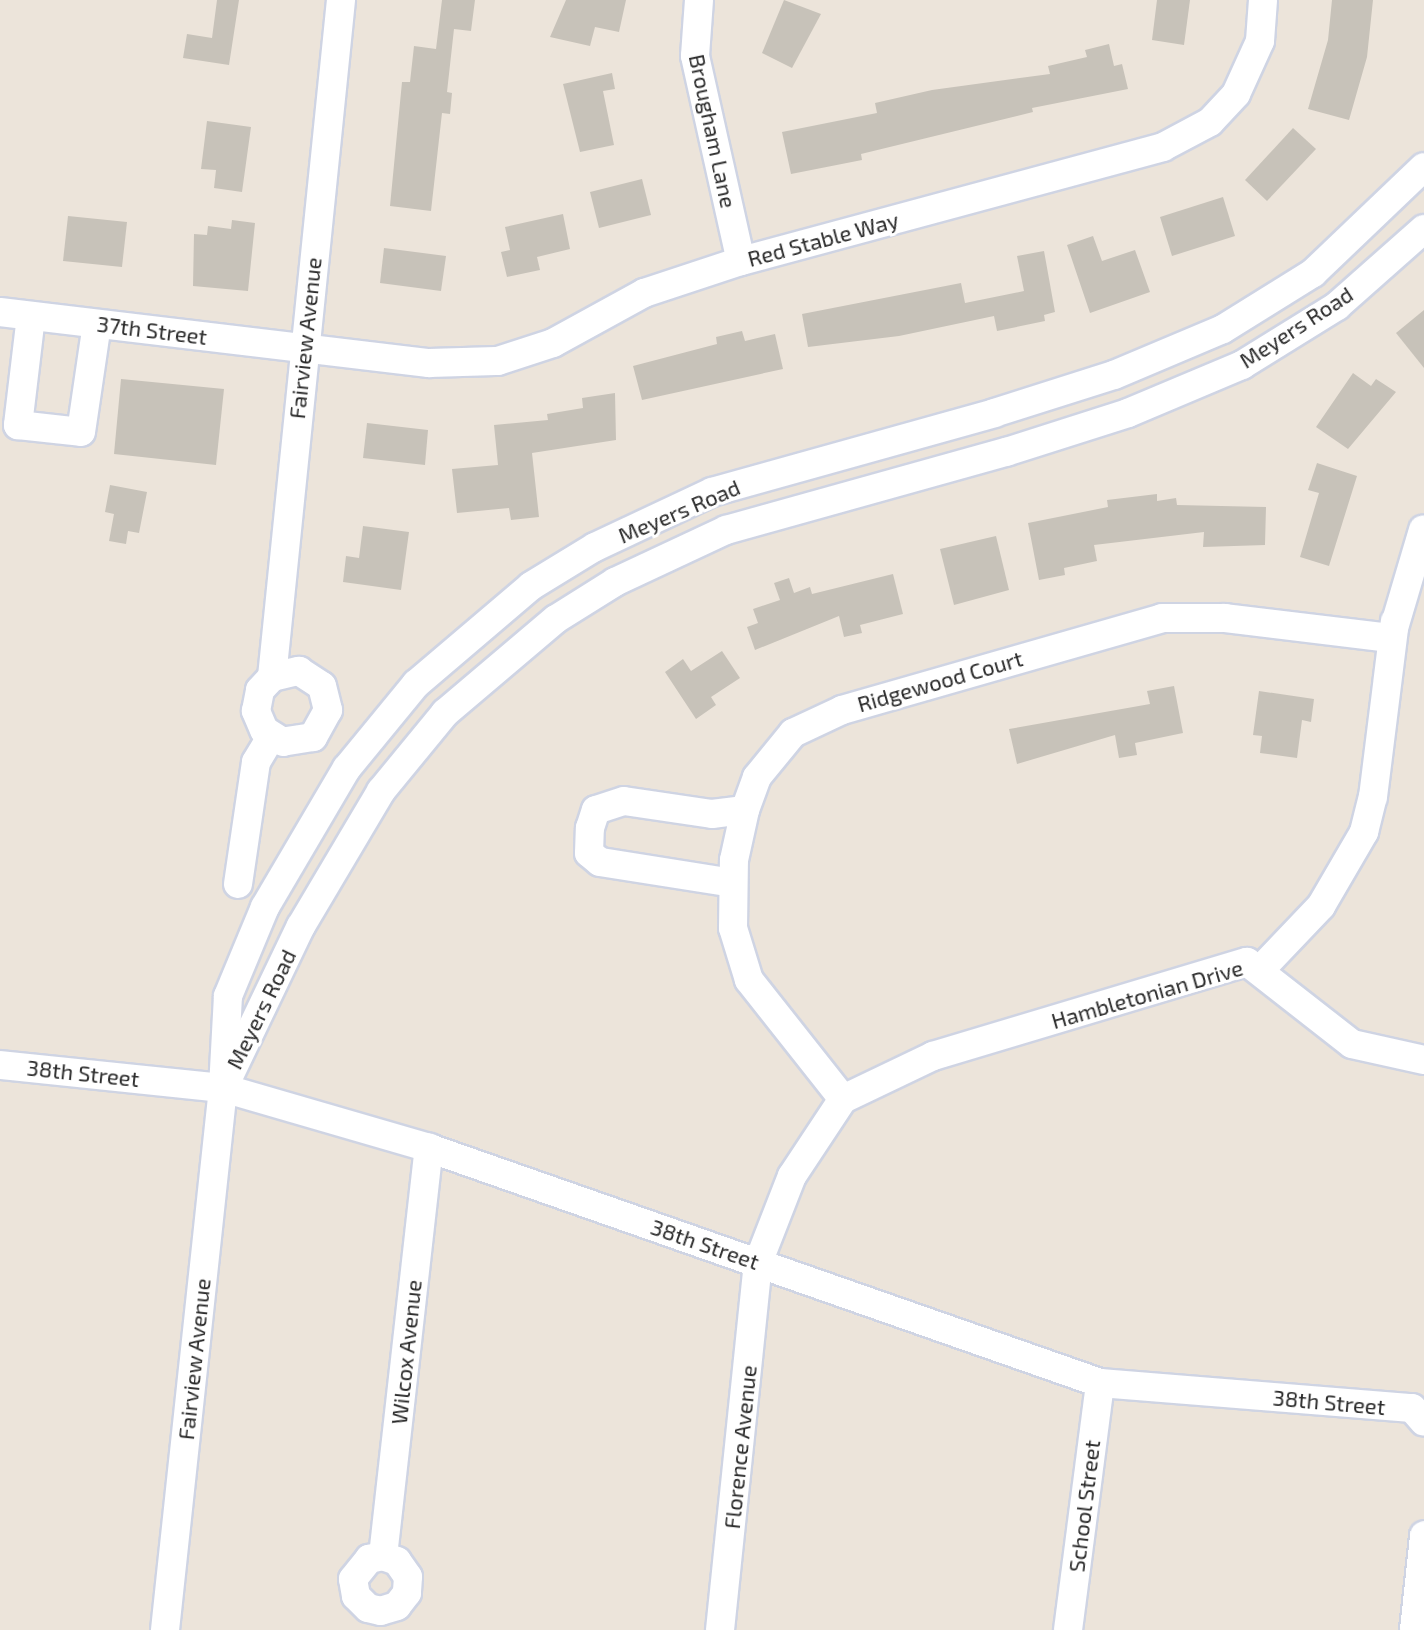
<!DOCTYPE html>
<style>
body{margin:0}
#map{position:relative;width:1424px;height:1630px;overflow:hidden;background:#ece4da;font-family:"Exo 2",sans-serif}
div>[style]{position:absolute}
.building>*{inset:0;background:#c7c2b9}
.roads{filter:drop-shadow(2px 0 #cfd4e3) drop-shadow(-2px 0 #cfd4e3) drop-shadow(0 2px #cfd4e3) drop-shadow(0 -2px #cfd4e3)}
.minor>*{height:28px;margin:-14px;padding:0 14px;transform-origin:14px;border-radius:14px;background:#fff}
span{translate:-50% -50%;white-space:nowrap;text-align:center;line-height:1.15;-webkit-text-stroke:6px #fff;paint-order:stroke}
.street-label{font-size:22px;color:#292929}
</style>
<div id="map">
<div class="building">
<div style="clip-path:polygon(217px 0,239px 0,229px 65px,183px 58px,187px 34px,212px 38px)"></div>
<div style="clip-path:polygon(442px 0,475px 0,471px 31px,454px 29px,447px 92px,452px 93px,450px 114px,442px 113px,431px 211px,390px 206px,402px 82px,410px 82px,414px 46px,436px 49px)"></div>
<div style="clip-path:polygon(566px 0,626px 0,619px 32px,595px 27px,590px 46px,550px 37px)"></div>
<div style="clip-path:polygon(784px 0,821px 14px,792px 68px,762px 53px)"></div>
<div style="clip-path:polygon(1157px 0,1190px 0,1184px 45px,1152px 40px)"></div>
<div style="clip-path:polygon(1332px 0,1373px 0,1367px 57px,1349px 120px,1308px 109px,1328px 40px)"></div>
<div style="clip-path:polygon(1109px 44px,1114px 66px,1122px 64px,1128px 89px,1032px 108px,1033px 112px,861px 154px,862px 160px,791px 174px,782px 132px,877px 113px,875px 103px,932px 90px,1050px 74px,1048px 66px,1087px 57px,1085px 50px)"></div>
<div style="clip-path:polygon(612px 73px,615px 89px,603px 91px,614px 145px,580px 152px,563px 84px)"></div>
<div style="clip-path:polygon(207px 121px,251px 127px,242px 192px,214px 188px,216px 170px,201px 169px)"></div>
<div style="clip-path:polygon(1293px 128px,1316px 149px,1267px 201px,1245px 180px)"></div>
<div style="clip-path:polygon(642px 179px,651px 215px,599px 228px,590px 192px)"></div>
<div style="clip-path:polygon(1223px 197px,1235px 236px,1172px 256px,1160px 217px)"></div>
<div style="clip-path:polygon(563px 214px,570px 249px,537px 257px,540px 270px,507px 277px,501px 252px,510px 250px,505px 227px)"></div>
<div style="clip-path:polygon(68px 216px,127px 222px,122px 267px,63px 261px)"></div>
<div style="clip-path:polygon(232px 220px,255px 223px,248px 291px,193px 286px,194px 234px,207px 235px,208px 226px,231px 229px)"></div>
<div style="clip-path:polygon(1093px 236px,1102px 261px,1135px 250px,1150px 292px,1090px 313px,1067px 245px)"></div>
<div style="clip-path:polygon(384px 248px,446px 256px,441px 291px,380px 283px)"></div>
<div style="clip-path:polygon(1044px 251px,1055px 312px,1044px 315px,1045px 321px,997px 331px,994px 316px,899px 336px,808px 347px,802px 314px,961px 283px,965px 303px,1024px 291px,1017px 256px)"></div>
<div style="clip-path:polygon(1424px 310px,1424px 368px,1396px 333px)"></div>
<div style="clip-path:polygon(742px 331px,745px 341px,775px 334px,783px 369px,642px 400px,633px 366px,717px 344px,716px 337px)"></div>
<div style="clip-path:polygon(1353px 373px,1371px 386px,1376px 379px,1396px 392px,1348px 449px,1316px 427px)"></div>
<div style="clip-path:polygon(121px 379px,224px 389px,216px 465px,114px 454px)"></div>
<div style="clip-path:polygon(615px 393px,616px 440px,532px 453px,539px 517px,511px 520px,509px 508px,457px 513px,452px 469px,498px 465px,494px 425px,548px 420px,547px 414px,583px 408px,582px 398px)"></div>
<div style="clip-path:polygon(367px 423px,428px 430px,425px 465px,363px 458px)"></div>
<div style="clip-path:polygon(1317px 463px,1357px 476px,1329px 566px,1300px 557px,1319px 493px,1308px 490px)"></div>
<div style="clip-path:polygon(110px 485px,147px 492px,139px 533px,128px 531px,126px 544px,109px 541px,114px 514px,105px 512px)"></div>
<div style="clip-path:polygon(1157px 494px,1157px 501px,1176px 498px,1177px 505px,1266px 507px,1265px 545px,1203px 547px,1204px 532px,1094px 545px,1097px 561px,1064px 568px,1065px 575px,1039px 580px,1028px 523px,1108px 507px,1107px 500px)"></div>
<div style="clip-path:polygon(363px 526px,409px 532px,401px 590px,343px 582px,346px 556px,359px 558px)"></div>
<div style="clip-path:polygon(996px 536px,1009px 590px,954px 605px,940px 549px)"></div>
<div style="clip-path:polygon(893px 574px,903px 614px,860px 625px,862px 633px,844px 637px,839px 616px,755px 650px,747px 627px,758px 623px,753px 609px,780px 600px,774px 583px,789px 578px,794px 593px,810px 587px,812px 594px)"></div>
<div style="clip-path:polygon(722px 651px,740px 678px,711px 697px,716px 705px,696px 719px,665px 672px,683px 659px,691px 671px)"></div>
<div style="clip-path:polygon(1174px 686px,1183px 733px,1135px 743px,1137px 755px,1119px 758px,1115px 735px,1017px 764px,1009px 729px,1150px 704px,1147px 691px)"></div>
<div style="clip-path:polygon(1259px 691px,1314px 699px,1311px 722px,1302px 720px,1297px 758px,1260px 753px,1262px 736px,1253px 735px)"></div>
</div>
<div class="roads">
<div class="minor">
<div style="left:699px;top:0;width:56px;rotate:94.1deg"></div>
<div style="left:695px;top:56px;width:210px;rotate:77.4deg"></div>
<div style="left:0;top:312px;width:432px;rotate:6.8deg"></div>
<div style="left:429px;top:363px;width:69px;rotate:-1.7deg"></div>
<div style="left:498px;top:361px;width:58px;rotate:-18.1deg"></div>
<div style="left:553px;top:343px;width:104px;rotate:-28.8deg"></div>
<div style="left:644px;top:293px;width:102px;rotate:-18.3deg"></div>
<div style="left:741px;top:261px;width:437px;rotate:-15.1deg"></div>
<div style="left:1163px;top:147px;width:53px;rotate:-28deg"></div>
<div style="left:1210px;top:122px;width:38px;rotate:-47deg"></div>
<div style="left:1236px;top:94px;width:58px;rotate:-65.6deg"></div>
<div style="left:1260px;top:41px;width:41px;rotate:-85.8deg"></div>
<div style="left:31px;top:316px;width:110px;rotate:96.8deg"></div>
<div style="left:18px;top:425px;width:63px;rotate:6.3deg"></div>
<div style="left:81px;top:432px;width:109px;rotate:-81.6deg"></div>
<div style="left:272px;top:677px;width:28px;rotate:-13deg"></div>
<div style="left:299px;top:671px;width:27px;rotate:33deg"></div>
<div style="left:322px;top:686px;width:25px;rotate:76deg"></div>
<div style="left:328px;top:710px;width:31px;rotate:119deg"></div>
<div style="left:313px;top:737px;width:30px;rotate:171deg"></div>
<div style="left:283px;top:742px;width:22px;rotate:-148deg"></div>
<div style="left:264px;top:730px;width:21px;rotate:-113deg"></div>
<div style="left:256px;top:711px;width:21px;rotate:-79deg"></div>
<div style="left:260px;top:690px;width:18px;rotate:-47deg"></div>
<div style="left:272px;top:677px;width:681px;rotate:-84.18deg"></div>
<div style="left:733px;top:883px;width:135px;rotate:-171deg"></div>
<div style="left:600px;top:862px;width:14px;rotate:-141deg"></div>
<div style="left:589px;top:853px;width:25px;rotate:-88deg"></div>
<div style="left:590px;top:828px;width:19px;rotate:-72deg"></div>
<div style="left:596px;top:810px;width:29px;rotate:-18deg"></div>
<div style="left:624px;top:801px;width:89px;rotate:8.4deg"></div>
<div style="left:712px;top:814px;width:33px;rotate:-7deg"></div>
<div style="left:238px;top:884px;width:123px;rotate:-81.6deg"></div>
<div style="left:256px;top:762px;width:29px;rotate:-59deg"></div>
<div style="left:1261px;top:969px;width:87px;rotate:-46.4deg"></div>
<div style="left:1321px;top:906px;width:86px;rotate:-59.8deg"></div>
<div style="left:1364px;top:832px;width:36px;rotate:-76deg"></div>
<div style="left:1373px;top:797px;width:177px;rotate:-82.9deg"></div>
<div style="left:0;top:1065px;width:224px;rotate:5.9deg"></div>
<div style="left:223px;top:1088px;width:215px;rotate:16.2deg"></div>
<div style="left:429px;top:1148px;width:711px;rotate:19.3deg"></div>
<div style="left:1100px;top:1383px;width:313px;rotate:4.6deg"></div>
<div style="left:1412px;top:1408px;width:18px;rotate:49deg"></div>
<div style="left:229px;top:1076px;width:166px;rotate:-64.4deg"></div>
<div style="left:301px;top:926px;width:157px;rotate:-59.3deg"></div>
<div style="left:381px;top:791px;width:101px;rotate:-50.6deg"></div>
<div style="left:445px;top:713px;width:145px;rotate:-40.3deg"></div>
<div style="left:556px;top:619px;width:70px;rotate:-32.1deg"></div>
<div style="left:615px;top:582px;width:123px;rotate:-25.1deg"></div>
<div style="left:726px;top:530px;width:291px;rotate:-15.6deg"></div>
<div style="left:1006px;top:452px;width:128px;rotate:-17.7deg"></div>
<div style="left:1128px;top:413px;width:124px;rotate:-22.8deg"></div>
<div style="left:1242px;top:365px;width:112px;rotate:-31.8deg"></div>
<div style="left:1337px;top:306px;width:116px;rotate:-41.5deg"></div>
<div style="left:843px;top:1099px;width:152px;rotate:-128.3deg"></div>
<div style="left:749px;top:980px;width:54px;rotate:-107.1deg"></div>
<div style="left:733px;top:928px;width:68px;rotate:-89.2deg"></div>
<div style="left:734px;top:860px;width:51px;rotate:-77.6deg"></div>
<div style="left:745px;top:810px;width:35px;rotate:-70deg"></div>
<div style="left:757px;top:777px;width:57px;rotate:-50.7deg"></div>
<div style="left:793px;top:733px;width:54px;rotate:-25.1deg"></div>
<div style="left:842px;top:710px;width:333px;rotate:-16deg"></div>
<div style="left:1162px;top:618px;width:63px"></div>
<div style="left:1225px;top:618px;width:167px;rotate:6.9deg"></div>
<div style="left:1391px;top:638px;width:113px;rotate:-73.5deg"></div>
<div style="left:383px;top:1556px;width:15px;rotate:20deg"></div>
<div style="left:397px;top:1561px;width:19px;rotate:55deg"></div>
<div style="left:408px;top:1577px;width:16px;rotate:94deg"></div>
<div style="left:407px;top:1593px;width:16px;rotate:128deg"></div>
<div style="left:397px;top:1606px;width:17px;rotate:163deg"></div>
<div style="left:381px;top:1611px;width:13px;rotate:-167deg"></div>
<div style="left:368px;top:1608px;width:17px;rotate:-135deg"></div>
<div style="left:356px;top:1596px;width:17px;rotate:-100deg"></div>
<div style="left:353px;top:1579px;width:26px;rotate:-51deg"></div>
<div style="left:369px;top:1559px;width:14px;rotate:-12deg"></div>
<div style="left:383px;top:1556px;width:411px;rotate:-83.6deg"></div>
<div style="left:165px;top:1630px;width:545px;rotate:-83.89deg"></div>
<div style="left:223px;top:1088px;width:92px;rotate:-86.9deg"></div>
<div style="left:228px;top:996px;width:96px;rotate:-67.4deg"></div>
<div style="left:265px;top:907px;width:161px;rotate:-59.5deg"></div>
<div style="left:347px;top:768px;width:109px;rotate:-50.6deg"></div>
<div style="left:416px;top:684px;width:151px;rotate:-40.4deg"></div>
<div style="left:531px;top:586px;width:75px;rotate:-31.4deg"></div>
<div style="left:595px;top:547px;width:129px;rotate:-25.2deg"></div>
<div style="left:712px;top:492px;width:293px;rotate:-15.6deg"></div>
<div style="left:994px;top:413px;width:126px;rotate:-17.6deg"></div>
<div style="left:1114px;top:375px;width:118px;rotate:-22.9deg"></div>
<div style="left:1223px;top:329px;width:106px;rotate:-31.9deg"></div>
<div style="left:1313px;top:273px;width:153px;rotate:-43.7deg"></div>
<div style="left:720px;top:1630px;width:369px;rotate:-84.1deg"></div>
<div style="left:758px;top:1263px;width:93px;rotate:-68.7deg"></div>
<div style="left:792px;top:1176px;width:92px;rotate:-56.5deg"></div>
<div style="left:843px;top:1099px;width:100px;rotate:-25.5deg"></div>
<div style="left:933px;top:1056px;width:328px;rotate:-16.7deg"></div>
<div style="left:1247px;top:962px;width:133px;rotate:38deg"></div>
<div style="left:1352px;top:1044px;width:74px;rotate:12.5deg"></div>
<div style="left:1068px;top:1630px;width:249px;rotate:-82.6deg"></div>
<div style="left:1414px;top:1630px;width:95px;rotate:-83.9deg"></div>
</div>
</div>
<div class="street-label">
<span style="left:713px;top:131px;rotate:78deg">Brougham Lane</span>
<span style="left:823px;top:239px;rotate:-15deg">Red Stable Way</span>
<span style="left:1296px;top:327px;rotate:-33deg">Meyers Road</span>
<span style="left:152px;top:330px;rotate:7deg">37th Street</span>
<span style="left:305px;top:338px;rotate:-84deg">Fairview Avenue</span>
<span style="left:679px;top:511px;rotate:-23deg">Meyers Road</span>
<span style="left:940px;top:681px;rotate:-16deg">Ridgewood Court</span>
<span style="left:1147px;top:994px;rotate:-16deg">Hambletonian Drive</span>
<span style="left:261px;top:1009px;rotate:-64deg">Meyers Road</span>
<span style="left:83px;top:1073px;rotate:6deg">38th Street</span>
<span style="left:705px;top:1244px;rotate:19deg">38th Street</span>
<span style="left:406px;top:1352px;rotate:-84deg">Wilcox Avenue</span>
<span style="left:194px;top:1359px;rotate:-84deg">Fairview Avenue</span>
<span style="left:1329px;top:1402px;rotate:5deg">38th Street</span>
<span style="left:740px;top:1447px;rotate:-84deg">Florence Avenue</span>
<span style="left:1084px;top:1506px;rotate:-83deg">School Street</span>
</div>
</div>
